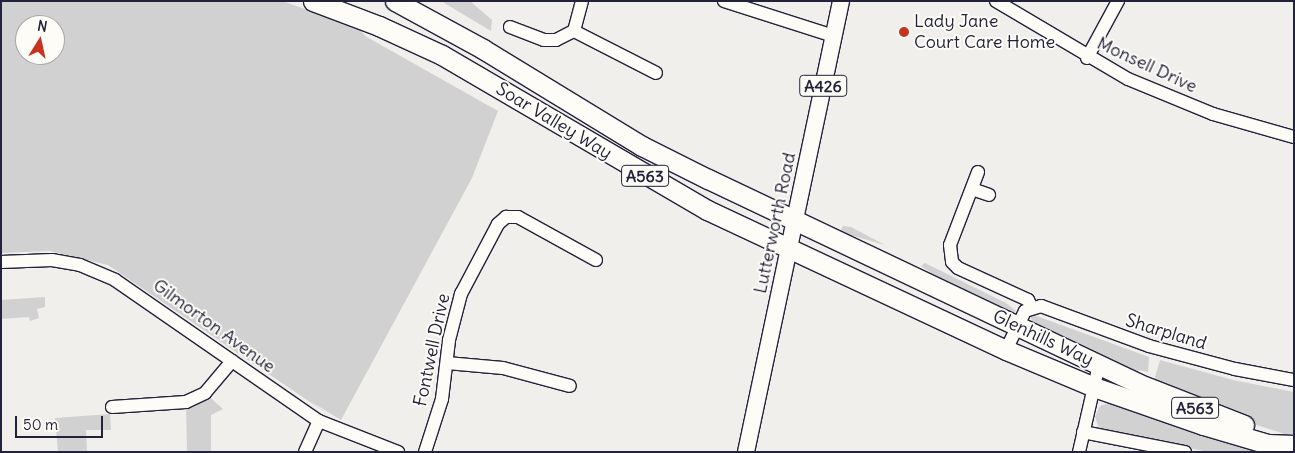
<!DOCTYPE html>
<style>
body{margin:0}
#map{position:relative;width:1295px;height:453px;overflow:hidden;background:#f0efec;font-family:Delius,sans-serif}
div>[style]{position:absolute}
.green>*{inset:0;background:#d2d1d1}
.roads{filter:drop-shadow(1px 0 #22223b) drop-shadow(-1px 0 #22223b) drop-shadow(0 1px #22223b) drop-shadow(0 -1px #22223b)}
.minor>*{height:12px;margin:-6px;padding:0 6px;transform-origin:6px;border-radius:6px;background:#fdfcf7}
.major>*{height:16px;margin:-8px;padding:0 8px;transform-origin:8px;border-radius:8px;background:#fdfcf7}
.highway>*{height:19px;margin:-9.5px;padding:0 9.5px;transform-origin:9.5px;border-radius:9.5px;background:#fdfcf7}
.dots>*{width:14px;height:14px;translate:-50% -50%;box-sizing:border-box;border:2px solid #fdfcf7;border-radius:50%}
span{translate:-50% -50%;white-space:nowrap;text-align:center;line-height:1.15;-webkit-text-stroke:4px #fdfcf7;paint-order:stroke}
.shield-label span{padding:1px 4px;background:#fdfcf7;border:1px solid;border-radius:4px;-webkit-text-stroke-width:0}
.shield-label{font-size:16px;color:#22223b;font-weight:700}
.poi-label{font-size:18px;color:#22223b}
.left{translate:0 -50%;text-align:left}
.street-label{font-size:18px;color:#22223b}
.frame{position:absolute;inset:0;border:2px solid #22223b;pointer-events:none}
.north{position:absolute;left:15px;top:15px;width:50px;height:50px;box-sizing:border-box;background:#fdfcf7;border:1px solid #a5a5ac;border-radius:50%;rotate:10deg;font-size:14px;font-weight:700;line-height:20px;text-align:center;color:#22223b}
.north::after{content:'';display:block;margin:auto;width:18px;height:22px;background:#c8321e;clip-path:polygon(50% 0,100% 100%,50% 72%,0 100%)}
.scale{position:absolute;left:15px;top:416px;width:88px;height:22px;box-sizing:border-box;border:2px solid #22223b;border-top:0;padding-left:6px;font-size:15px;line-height:18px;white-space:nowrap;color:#22223b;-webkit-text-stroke:4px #fdfcf7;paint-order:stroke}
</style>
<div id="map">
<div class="green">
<div style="clip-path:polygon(evenodd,1px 1px,282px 1px,359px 28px,365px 36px,498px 111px,472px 178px,341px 420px,310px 401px,329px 415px,108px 265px,50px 251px,1px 253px,1px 1px,25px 25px,55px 25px,55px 55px,25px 55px,25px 25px)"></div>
<div style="clip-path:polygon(441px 1px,470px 1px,492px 20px,491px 31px)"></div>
<div style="clip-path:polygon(843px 226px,851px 227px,885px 245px,840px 232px)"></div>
<div style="clip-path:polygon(925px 263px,1006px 303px,1016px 311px,1011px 314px,950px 286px,921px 266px)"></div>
<div style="clip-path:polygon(45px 297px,45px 307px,37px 309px,39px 318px,30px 321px,29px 317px,1px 319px,1px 300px)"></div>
<div style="clip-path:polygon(1031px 314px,1149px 357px,1148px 372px,1139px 370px,1137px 375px,1032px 324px)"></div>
<div style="clip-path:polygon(1160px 360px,1233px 380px,1294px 392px,1294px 437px,1229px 416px,1153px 384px)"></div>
<div style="clip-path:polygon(205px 393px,223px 409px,211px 415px,211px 452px,187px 452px,186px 402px)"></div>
<div style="clip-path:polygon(1111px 402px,1286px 452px,1208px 452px,1107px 431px,1099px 428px,1095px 417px,1100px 406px)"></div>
<div style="clip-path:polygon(110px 414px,111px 430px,86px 430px,87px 452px,58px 452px,55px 418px)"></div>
</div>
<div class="roads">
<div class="minor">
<div style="left:582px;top:1px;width:31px;rotate:105deg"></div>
<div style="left:574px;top:31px;width:92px;rotate:27.1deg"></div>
<div style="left:724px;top:1px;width:115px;rotate:17.7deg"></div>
<div style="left:996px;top:1px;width:153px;rotate:30.6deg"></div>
<div style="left:1128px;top:79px;width:92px;rotate:22.4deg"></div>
<div style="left:1213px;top:114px;width:84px;rotate:15.9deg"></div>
<div style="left:510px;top:27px;width:36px;rotate:21deg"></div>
<div style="left:544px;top:40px;width:12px"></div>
<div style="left:556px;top:40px;width:20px;rotate:-27deg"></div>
<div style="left:1087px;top:58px;width:65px;rotate:-61.5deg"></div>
<div style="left:978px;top:172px;width:78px;rotate:111deg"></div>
<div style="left:950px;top:245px;width:17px;rotate:83deg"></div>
<div style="left:952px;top:262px;width:8px;rotate:45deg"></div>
<div style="left:958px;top:268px;width:77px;rotate:24.6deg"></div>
<div style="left:1028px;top:300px;width:7px;rotate:63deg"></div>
<div style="left:972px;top:189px;width:18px;rotate:19deg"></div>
<div style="left:1px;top:262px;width:51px;rotate:-2.2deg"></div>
<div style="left:52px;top:260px;width:28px;rotate:10deg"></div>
<div style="left:80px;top:265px;width:38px;rotate:23deg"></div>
<div style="left:115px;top:280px;width:248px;rotate:34.7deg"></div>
<div style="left:319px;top:421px;width:85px;rotate:21.4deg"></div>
<div style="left:1006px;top:350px;width:43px;rotate:-64deg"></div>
<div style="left:1025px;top:311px;width:17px;rotate:-17deg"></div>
<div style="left:1041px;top:306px;width:115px;rotate:20.3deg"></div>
<div style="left:1149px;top:346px;width:89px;rotate:15deg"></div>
<div style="left:1235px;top:369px;width:60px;rotate:10.6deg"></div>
<div style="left:447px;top:363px;width:56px;rotate:5.1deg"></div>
<div style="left:503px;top:368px;width:69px;rotate:15deg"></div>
<div style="left:112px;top:407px;width:74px;rotate:-3.9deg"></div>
<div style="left:186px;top:402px;width:21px;rotate:-25deg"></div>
<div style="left:205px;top:393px;width:42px;rotate:-49.8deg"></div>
<div style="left:1083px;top:432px;width:104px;rotate:11.1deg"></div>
<div style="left:305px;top:452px;width:34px;rotate:-66deg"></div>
<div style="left:425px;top:452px;width:56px;rotate:-72.2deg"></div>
<div style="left:442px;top:399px;width:59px;rotate:-83.2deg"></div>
<div style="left:449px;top:340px;width:48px;rotate:-75.4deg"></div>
<div style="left:461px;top:294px;width:79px;rotate:-62.1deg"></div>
<div style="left:498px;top:224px;width:11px;rotate:-41deg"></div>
<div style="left:506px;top:217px;width:12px"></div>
<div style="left:518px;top:217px;width:89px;rotate:28.9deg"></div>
<div style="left:1079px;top:452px;width:89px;rotate:-77.1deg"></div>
</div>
<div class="major">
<div style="left:746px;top:452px;width:461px;rotate:-78.1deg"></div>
</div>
<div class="highway">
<div style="left:313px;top:1px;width:71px;rotate:20.7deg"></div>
<div style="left:379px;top:26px;width:69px;rotate:24.7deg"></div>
<div style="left:442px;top:55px;width:307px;rotate:30.3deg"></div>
<div style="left:707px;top:210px;width:330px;rotate:25.1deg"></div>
<div style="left:1006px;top:350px;width:95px;rotate:22.8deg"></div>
<div style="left:1094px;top:387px;width:115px;rotate:19.2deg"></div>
<div style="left:1203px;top:425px;width:68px;rotate:16.3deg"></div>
<div style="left:1268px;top:444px;width:26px;rotate:2deg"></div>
<div style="left:395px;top:1px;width:100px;rotate:28.6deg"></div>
<div style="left:483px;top:49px;width:186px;rotate:31.4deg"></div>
<div style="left:642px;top:146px;width:74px;rotate:26.6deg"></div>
<div style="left:708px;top:179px;width:475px;rotate:25.4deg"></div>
<div style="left:1137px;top:383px;width:115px;rotate:21.4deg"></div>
</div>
</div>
<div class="dots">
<div style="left:904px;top:32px;background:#c8321e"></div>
</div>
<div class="shield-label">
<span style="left:823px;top:86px">A426</span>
<span style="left:645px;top:176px">A563</span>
<span style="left:1195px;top:408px">A563</span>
</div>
<div class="poi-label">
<span class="left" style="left:914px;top:32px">Lady Jane<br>Court Care Home</span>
</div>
<div class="street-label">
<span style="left:1147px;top:65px;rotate:25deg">Monsell Drive</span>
<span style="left:554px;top:121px;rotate:31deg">Soar Valley Way</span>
<span style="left:775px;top:223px;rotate:-78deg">Lutterworth Road</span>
<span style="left:214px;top:326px;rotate:36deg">Gilmorton Avenue</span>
<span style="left:1166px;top:332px;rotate:17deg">Sharpland</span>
<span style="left:1043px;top:338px;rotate:25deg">Glenhills Way</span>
<span style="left:432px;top:350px;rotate:-78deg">Fontwell Drive</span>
</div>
<div class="frame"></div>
<div class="north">N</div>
<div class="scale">50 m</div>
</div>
